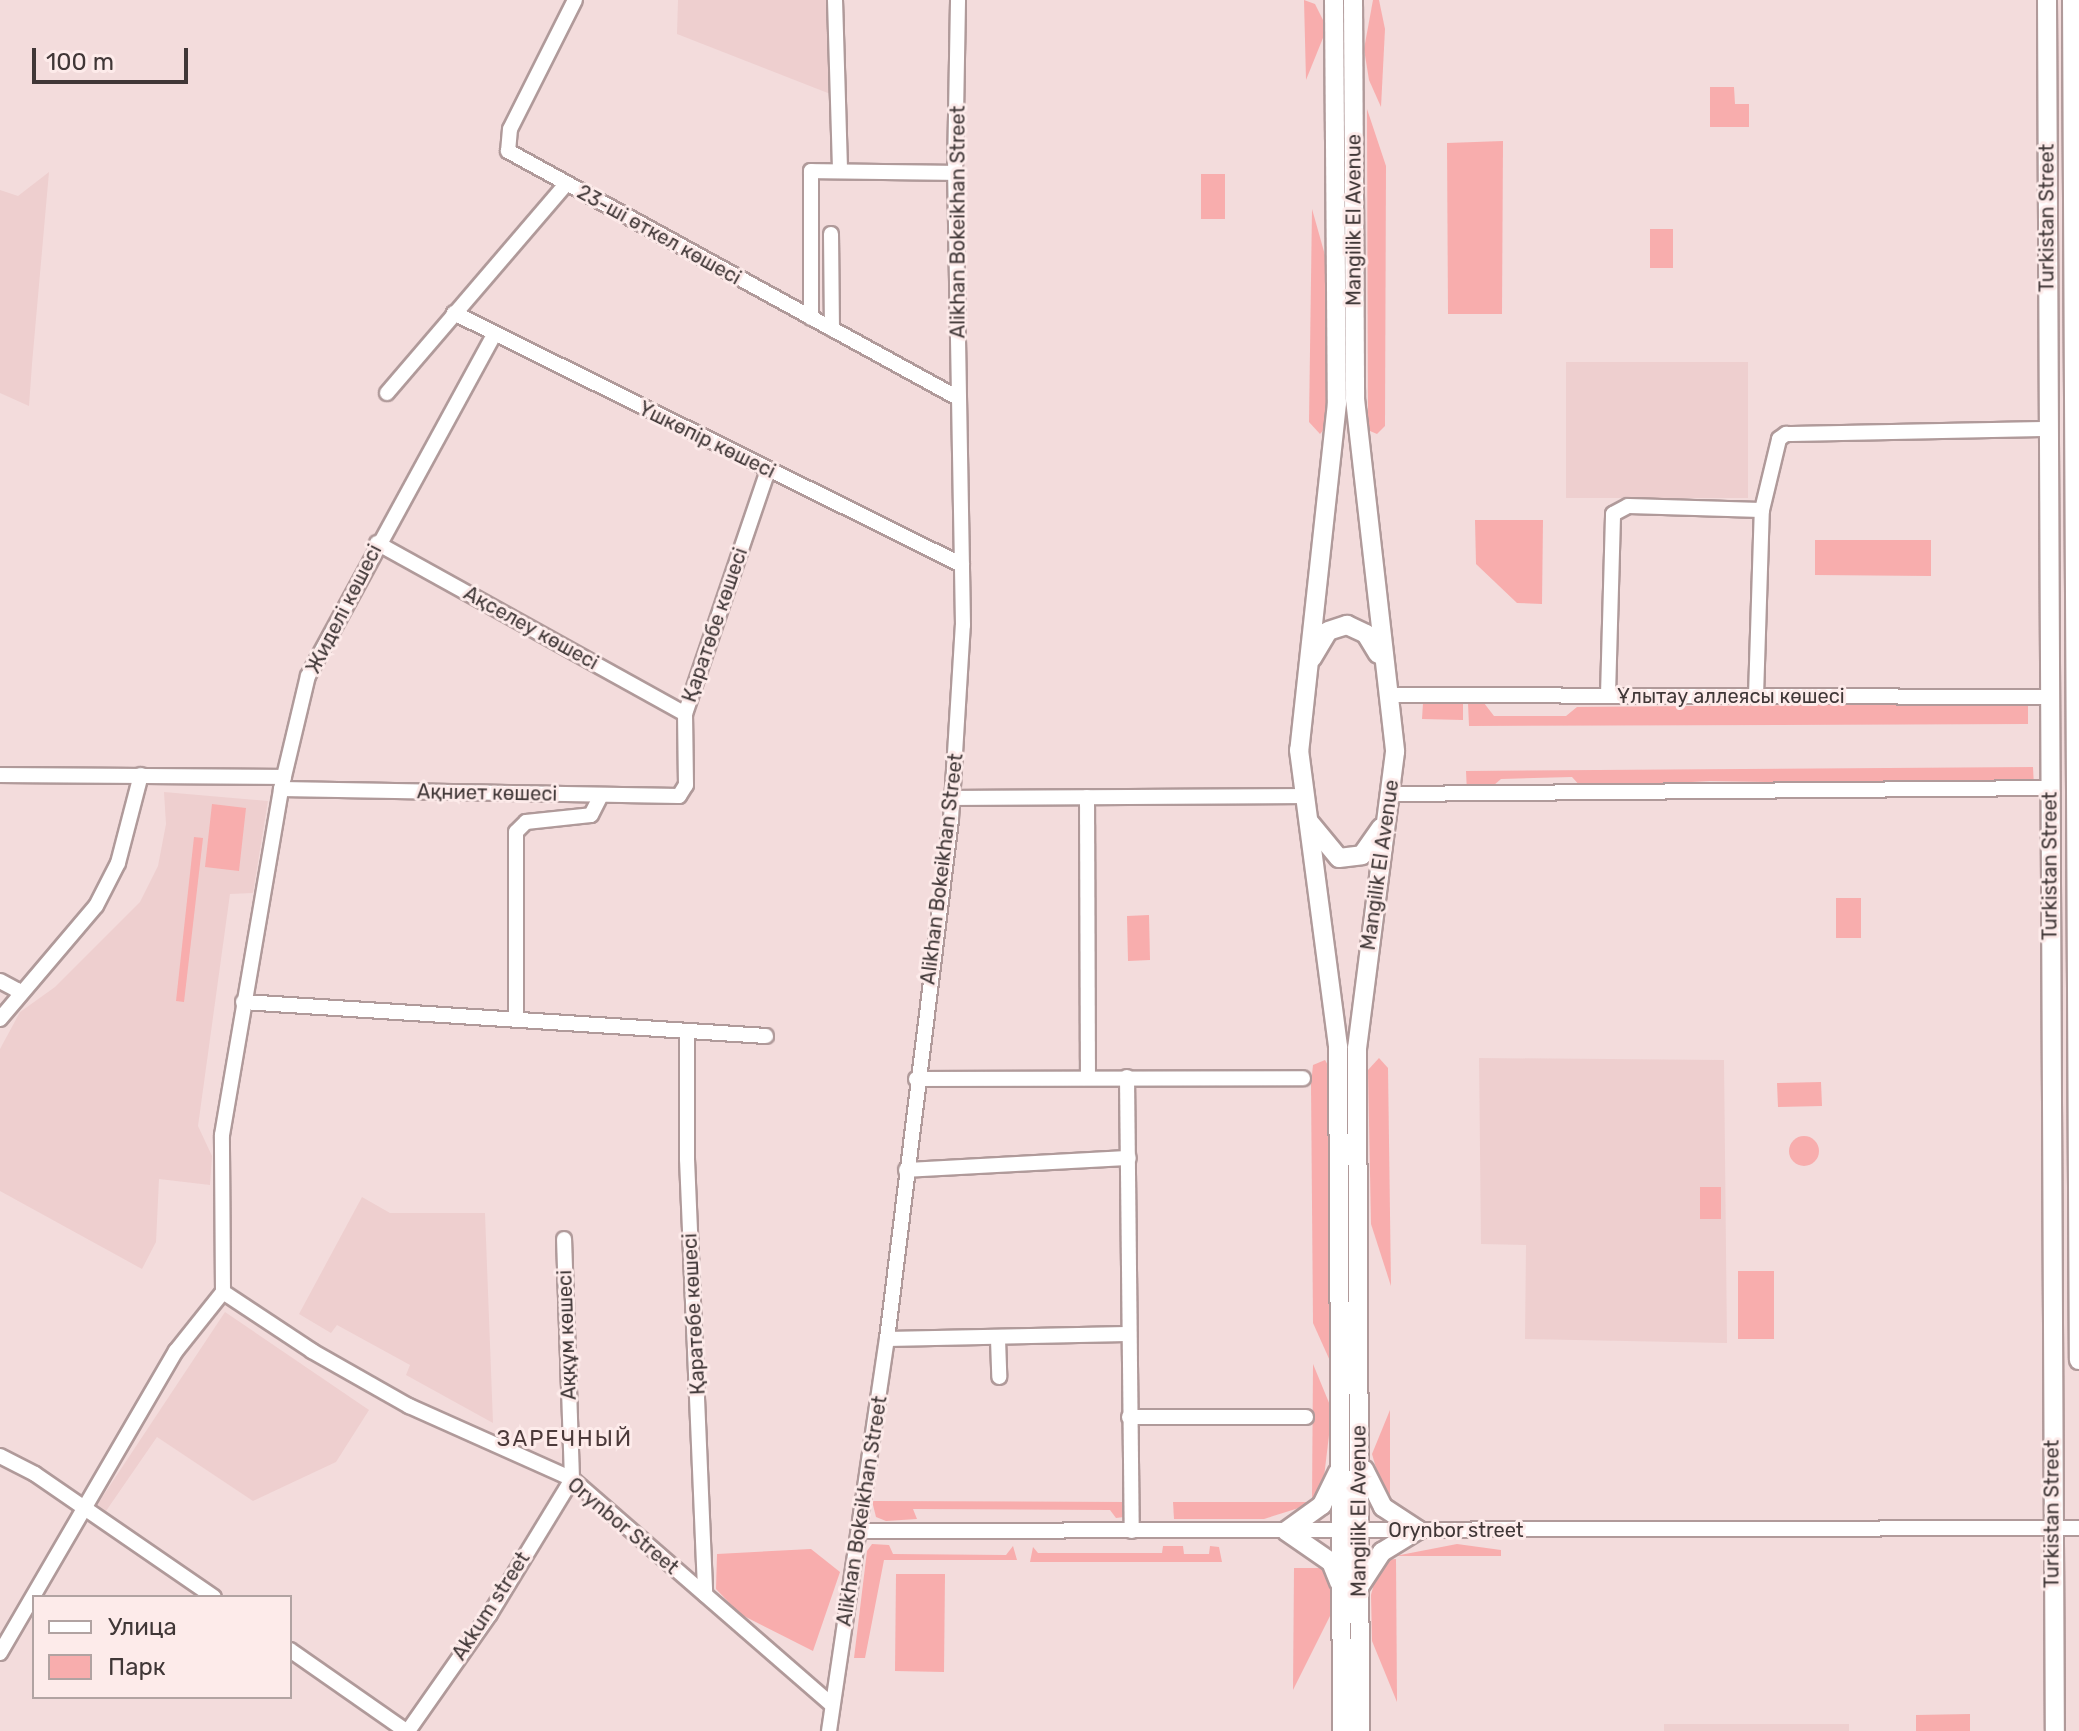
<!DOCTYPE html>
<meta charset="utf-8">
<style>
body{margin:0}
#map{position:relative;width:2079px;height:1731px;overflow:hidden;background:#f3dcdc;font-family:Rubik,sans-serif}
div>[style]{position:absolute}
.built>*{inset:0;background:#eecfcf}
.green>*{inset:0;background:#f8adad}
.round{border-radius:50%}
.roads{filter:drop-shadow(2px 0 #b09a9a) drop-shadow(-2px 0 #b09a9a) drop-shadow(0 2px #b09a9a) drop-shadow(0 -2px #b09a9a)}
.minor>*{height:14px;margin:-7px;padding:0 7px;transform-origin:7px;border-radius:7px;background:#fff}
.major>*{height:18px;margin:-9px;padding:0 9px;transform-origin:9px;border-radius:9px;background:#fff}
span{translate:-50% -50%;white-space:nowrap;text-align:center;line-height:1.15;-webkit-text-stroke:6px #fdebea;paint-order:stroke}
.street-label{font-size:20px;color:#403737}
.neighbourhood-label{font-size:22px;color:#4c3a3a;letter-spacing:2px}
.legend{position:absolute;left:32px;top:1595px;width:260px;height:104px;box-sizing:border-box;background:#fdebea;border:2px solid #b1a3a2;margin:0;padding:10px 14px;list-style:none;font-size:24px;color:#403737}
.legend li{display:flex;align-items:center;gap:16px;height:40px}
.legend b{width:40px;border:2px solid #b1a3a2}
.scale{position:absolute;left:32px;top:48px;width:156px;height:36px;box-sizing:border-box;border:4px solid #403737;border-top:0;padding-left:10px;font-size:24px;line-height:28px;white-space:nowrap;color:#403737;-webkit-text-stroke:6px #fdebea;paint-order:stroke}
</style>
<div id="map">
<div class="built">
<div style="clip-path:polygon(678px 0,830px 0,833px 95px,677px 34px)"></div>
<div style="clip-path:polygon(49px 172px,32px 364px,29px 406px,0 393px,0 190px,18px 196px)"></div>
<div style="clip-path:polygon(1566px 362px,1748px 362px,1748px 498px,1566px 498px)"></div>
<div style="clip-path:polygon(164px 792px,268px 801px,253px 893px,230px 894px,198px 1126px,212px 1156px,210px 1185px,159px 1179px,156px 1242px,142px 1269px,0 1191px,0 1049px,20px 1012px,55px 987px,140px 902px,158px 866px,166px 824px)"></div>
<div style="clip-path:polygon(1479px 1058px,1724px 1060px,1727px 1343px,1525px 1339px,1526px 1245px,1481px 1244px)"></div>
<div style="clip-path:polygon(362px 1197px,390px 1213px,485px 1213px,493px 1423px,406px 1375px,410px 1365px,337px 1325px,331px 1333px,299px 1314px)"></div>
<div style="clip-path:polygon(225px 1312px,369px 1410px,336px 1462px,253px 1501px,157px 1437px,106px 1511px,97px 1505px)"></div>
<div style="clip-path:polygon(1664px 1724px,1849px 1724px,1849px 1731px,1664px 1731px)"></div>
</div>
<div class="green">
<div style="clip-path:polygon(1304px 0,1315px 4px,1327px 28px,1306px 80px)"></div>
<div style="clip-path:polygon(1373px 0,1379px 0,1385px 29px,1381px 107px,1369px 80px,1364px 49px)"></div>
<div style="clip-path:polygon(1710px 87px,1734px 87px,1735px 104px,1749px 104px,1749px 127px,1710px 127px)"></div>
<div style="clip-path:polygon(1367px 109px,1386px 166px,1385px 426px,1377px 434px,1370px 431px,1368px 420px)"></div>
<div style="clip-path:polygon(1503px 141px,1502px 314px,1448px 314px,1447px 143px)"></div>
<div style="clip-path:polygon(1201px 174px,1225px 174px,1225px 219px,1201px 219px)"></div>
<div style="clip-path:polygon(1312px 209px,1330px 273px,1330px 422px,1320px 434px,1309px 422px)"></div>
<div style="clip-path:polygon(1650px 229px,1673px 229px,1673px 268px,1650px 268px)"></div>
<div style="clip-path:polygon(1475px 520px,1543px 520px,1542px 604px,1517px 603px,1476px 564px)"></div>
<div style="clip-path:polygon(1815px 540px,1931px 540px,1931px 576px,1815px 575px)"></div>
<div style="clip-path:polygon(1423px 703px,1463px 703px,1463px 720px,1422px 719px)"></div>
<div style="clip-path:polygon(1468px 703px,1484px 703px,1494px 716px,1566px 716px,1577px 707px,2028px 703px,2028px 724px,1469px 726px)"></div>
<div style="clip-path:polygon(2033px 767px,2034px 787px,1710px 781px,1582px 788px,1572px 777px,1501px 779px,1487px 791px,1467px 793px,1466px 771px)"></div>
<div style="clip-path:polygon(212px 804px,246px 808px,239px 871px,205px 867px)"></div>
<div style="clip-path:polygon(194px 837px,203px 838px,184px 1002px,176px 1001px)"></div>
<div style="clip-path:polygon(1836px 898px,1861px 898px,1861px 938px,1836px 938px)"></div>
<div style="clip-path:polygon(1149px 915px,1150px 960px,1128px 961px,1127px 916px)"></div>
<div style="clip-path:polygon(1379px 1058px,1388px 1068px,1391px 1286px,1371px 1224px,1368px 1070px)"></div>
<div style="clip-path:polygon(1325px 1060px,1330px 1069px,1335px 1372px,1313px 1323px,1311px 1084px,1313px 1065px)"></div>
<div style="clip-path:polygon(1821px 1082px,1822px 1106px,1778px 1107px,1777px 1083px)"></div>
<div class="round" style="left:1789px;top:1136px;width:30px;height:30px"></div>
<div style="clip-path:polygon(1700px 1187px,1721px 1187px,1721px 1219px,1700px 1219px)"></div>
<div style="clip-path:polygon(1738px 1271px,1774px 1271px,1774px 1339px,1738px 1339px)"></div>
<div style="clip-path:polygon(1313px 1364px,1332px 1410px,1322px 1494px,1312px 1501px)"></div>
<div style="clip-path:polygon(1390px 1410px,1390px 1498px,1384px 1496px,1372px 1454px)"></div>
<div style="clip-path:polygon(872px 1501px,1126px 1502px,1124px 1517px,1116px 1518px,1110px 1510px,913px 1509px,917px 1519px,886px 1521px,876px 1517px)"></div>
<div style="clip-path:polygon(1173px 1502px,1318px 1502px,1264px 1519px,1174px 1519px)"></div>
<div style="clip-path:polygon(872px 1544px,889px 1545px,893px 1554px,1006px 1555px,1013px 1546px,1017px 1560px,884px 1560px,865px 1658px,854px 1658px,867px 1551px)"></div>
<div style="clip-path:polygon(1457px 1544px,1501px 1550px,1501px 1556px,1395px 1556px)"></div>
<div style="clip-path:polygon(1163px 1546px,1183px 1546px,1184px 1554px,1209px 1554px,1210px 1546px,1219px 1547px,1222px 1562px,1030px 1562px,1033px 1547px,1038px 1553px,1162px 1553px)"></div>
<div style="clip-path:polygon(811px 1549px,840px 1572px,813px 1651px,740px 1614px,716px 1589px,717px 1554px)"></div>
<div style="clip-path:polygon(1396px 1559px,1397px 1702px,1372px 1641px,1371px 1595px,1380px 1560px)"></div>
<div style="clip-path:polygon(1294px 1568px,1332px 1568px,1332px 1612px,1293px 1690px)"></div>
<div style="clip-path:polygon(896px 1574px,945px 1574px,944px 1672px,895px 1671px)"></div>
<div style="clip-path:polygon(1970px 1714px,1970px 1731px,1916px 1731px,1916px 1715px)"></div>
</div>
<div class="roads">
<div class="minor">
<div style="left:575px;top:0;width:144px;rotate:116.7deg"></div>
<div style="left:510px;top:129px;width:22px;rotate:95deg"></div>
<div style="left:508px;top:151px;width:513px;rotate:28.76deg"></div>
<div style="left:835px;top:0;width:170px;rotate:88.3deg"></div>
<div style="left:831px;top:234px;width:95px;rotate:89.4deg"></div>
<div style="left:454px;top:313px;width:567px;rotate:26.38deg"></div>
<div style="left:811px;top:318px;width:147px;rotate:-90deg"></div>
<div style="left:811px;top:171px;width:144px;rotate:0.8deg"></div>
<div style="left:387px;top:393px;width:275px;rotate:-49.4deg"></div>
<div style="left:377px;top:543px;width:352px;rotate:29deg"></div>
<div style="left:1389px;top:695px;width:660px;rotate:0.17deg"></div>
<div style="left:1608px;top:695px;width:181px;rotate:-88.4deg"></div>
<div style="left:1613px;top:514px;width:17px;rotate:-28deg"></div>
<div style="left:1628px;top:506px;width:134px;rotate:1.7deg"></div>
<div style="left:1756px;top:696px;width:186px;rotate:-88.2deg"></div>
<div style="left:1762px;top:510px;width:73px;rotate:-76.5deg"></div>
<div style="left:1779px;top:439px;width:9px;rotate:-36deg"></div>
<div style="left:1786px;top:434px;width:262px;rotate:-1.1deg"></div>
<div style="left:0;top:775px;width:284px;rotate:0.4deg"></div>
<div style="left:281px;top:789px;width:398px;rotate:1deg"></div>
<div style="left:679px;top:796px;width:13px;rotate:-58deg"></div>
<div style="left:686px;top:785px;width:71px;rotate:-90.8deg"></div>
<div style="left:685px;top:714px;width:258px;rotate:-71.2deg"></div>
<div style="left:1390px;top:794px;width:659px;rotate:-0.52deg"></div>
<div style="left:1087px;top:797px;width:279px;rotate:89.8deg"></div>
<div style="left:952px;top:798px;width:352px;rotate:-0.3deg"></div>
<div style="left:0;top:981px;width:19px;rotate:28deg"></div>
<div style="left:17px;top:990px;width:5px;rotate:79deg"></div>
<div style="left:243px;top:1002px;width:524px;rotate:3.72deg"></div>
<div style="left:0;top:1019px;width:148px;rotate:-49.7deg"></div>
<div style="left:96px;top:906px;width:48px;rotate:-62.9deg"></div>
<div style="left:118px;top:863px;width:91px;rotate:-75.4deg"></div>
<div style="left:516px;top:1020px;width:188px;rotate:-90deg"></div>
<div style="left:516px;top:832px;width:14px;rotate:-45deg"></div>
<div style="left:526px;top:822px;width:65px;rotate:-6.1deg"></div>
<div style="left:591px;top:815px;width:22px;rotate:-63deg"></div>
<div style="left:687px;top:1032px;width:127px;rotate:90deg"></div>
<div style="left:687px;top:1159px;width:436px;rotate:87.6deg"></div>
<div style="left:1127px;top:1077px;width:454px;rotate:89.4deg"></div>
<div style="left:916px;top:1079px;width:387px;rotate:-0.1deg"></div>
<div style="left:906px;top:1170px;width:223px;rotate:-3.1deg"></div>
<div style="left:223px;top:1292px;width:157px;rotate:-90.4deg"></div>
<div style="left:222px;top:1135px;width:351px;rotate:-80.3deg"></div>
<div style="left:281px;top:789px;width:116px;rotate:-76.6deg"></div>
<div style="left:308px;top:676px;width:388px;rotate:-61.4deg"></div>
<div style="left:223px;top:1292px;width:107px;rotate:33.5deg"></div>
<div style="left:312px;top:1351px;width:112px;rotate:29.6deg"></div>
<div style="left:409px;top:1406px;width:179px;rotate:24.1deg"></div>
<div style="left:572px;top:1479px;width:344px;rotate:41deg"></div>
<div style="left:887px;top:1339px;width:240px;rotate:-1.2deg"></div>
<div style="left:998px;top:1339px;width:38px;rotate:88deg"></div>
<div style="left:1129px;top:1417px;width:177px"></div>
<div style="left:0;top:1456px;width:39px;rotate:27deg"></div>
<div style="left:35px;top:1474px;width:217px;rotate:34.5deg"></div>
<div style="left:860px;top:1531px;width:1219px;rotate:-0.14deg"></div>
<div style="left:290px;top:1650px;width:141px;rotate:34.9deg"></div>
<div style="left:0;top:1653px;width:350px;rotate:-59.8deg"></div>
<div style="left:176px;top:1351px;width:75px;rotate:-51.5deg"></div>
<div style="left:408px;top:1731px;width:143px;rotate:-55deg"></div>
<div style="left:490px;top:1614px;width:158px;rotate:-58.7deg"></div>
<div style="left:572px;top:1479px;width:240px;rotate:-91.9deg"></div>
<div style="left:829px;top:1731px;width:396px;rotate:-81.6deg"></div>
<div style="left:887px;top:1339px;width:524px;rotate:-82.98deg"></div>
<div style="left:951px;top:819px;width:194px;rotate:-86.5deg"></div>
<div style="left:963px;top:625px;width:452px;rotate:-91deg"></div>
<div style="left:955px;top:173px;width:173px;rotate:-89deg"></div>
</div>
<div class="major">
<div style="left:1334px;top:0;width:403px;rotate:89.6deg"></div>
<div style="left:1337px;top:403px;width:349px;rotate:96.2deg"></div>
<div style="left:1299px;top:750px;width:300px;rotate:82.5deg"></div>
<div style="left:1338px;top:1047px;width:684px;rotate:89.66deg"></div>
<div style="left:1353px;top:0;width:399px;rotate:89.7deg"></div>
<div style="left:1355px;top:399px;width:355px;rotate:83.5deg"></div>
<div style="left:1395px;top:752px;width:298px;rotate:97.3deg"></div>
<div style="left:1357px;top:1048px;width:683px;rotate:89.75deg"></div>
<div style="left:2047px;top:0;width:1731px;rotate:89.74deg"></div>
<div style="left:2072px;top:0;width:1360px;rotate:89.71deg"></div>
<div style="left:1312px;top:658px;width:31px;rotate:-59deg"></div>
<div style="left:1328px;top:631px;width:20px;rotate:-18deg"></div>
<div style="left:1347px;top:625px;width:21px;rotate:25deg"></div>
<div style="left:1366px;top:634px;width:23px;rotate:59deg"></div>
<div style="left:1310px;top:823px;width:45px;rotate:50.4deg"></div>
<div style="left:1339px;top:858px;width:23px;rotate:-7deg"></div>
<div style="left:1362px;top:855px;width:33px;rotate:-55deg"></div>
<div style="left:1338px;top:1472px;width:37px;rotate:116deg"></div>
<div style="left:1322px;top:1505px;width:44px;rotate:144.2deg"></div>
<div style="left:1286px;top:1531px;width:55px;rotate:34.6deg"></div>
<div style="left:1331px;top:1562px;width:22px;rotate:68deg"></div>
<div style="left:1359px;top:1587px;width:42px;rotate:-56.7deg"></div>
<div style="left:1382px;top:1552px;width:42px;rotate:-31.4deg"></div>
<div style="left:1418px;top:1530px;width:42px;rotate:-146.7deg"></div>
<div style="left:1383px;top:1507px;width:42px;rotate:-116.6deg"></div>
</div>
</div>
<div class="street-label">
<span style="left:2047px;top:218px;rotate:-90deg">Turkistan Street</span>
<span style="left:1354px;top:220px;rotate:-90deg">Mangilik El Avenue</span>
<span style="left:958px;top:222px;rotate:-90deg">Alikhan Bokeikhan Street</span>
<span style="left:659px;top:235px;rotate:29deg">23-ші өткел көшесі</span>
<span style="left:707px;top:440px;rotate:26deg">Үшкөпір көшесі</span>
<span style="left:344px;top:609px;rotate:-63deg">Жиделі көшесі</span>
<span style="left:715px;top:625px;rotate:-71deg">Қаратөбе көшесі</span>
<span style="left:531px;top:628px;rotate:29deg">Ақселеу көшесі</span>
<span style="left:1731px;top:696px">Ұлытау аллеясы көшесі</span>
<span style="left:487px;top:793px;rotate:1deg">Ақниет көшесі</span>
<span style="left:1380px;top:865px;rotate:-82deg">Mangilik El Avenue</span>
<span style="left:2050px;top:866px;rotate:-90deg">Turkistan Street</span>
<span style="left:942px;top:869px;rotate:-83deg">Alikhan Bokeikhan Street</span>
<span style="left:694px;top:1314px;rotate:-93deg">Қаратөбе көшесі</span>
<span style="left:567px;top:1335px;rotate:-92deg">Аққұм көшесі</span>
<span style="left:862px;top:1511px;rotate:-81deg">Alikhan Bokeikhan Street</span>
<span style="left:1359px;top:1511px;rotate:-90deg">Mangilik El Avenue</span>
<span style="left:2052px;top:1514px;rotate:-90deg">Turkistan Street</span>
<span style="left:623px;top:1526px;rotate:40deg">Orynbor Street</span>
<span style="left:1456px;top:1530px">Orynbor street</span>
<span style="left:491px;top:1606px;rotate:-57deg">Akkum street</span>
</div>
<div class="neighbourhood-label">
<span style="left:565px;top:1439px">ЗАРЕЧНЫЙ</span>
</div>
<ul class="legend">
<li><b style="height:10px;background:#fff"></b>Улица</li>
<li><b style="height:22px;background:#f8adad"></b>Парк</li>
</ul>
<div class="scale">100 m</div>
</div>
